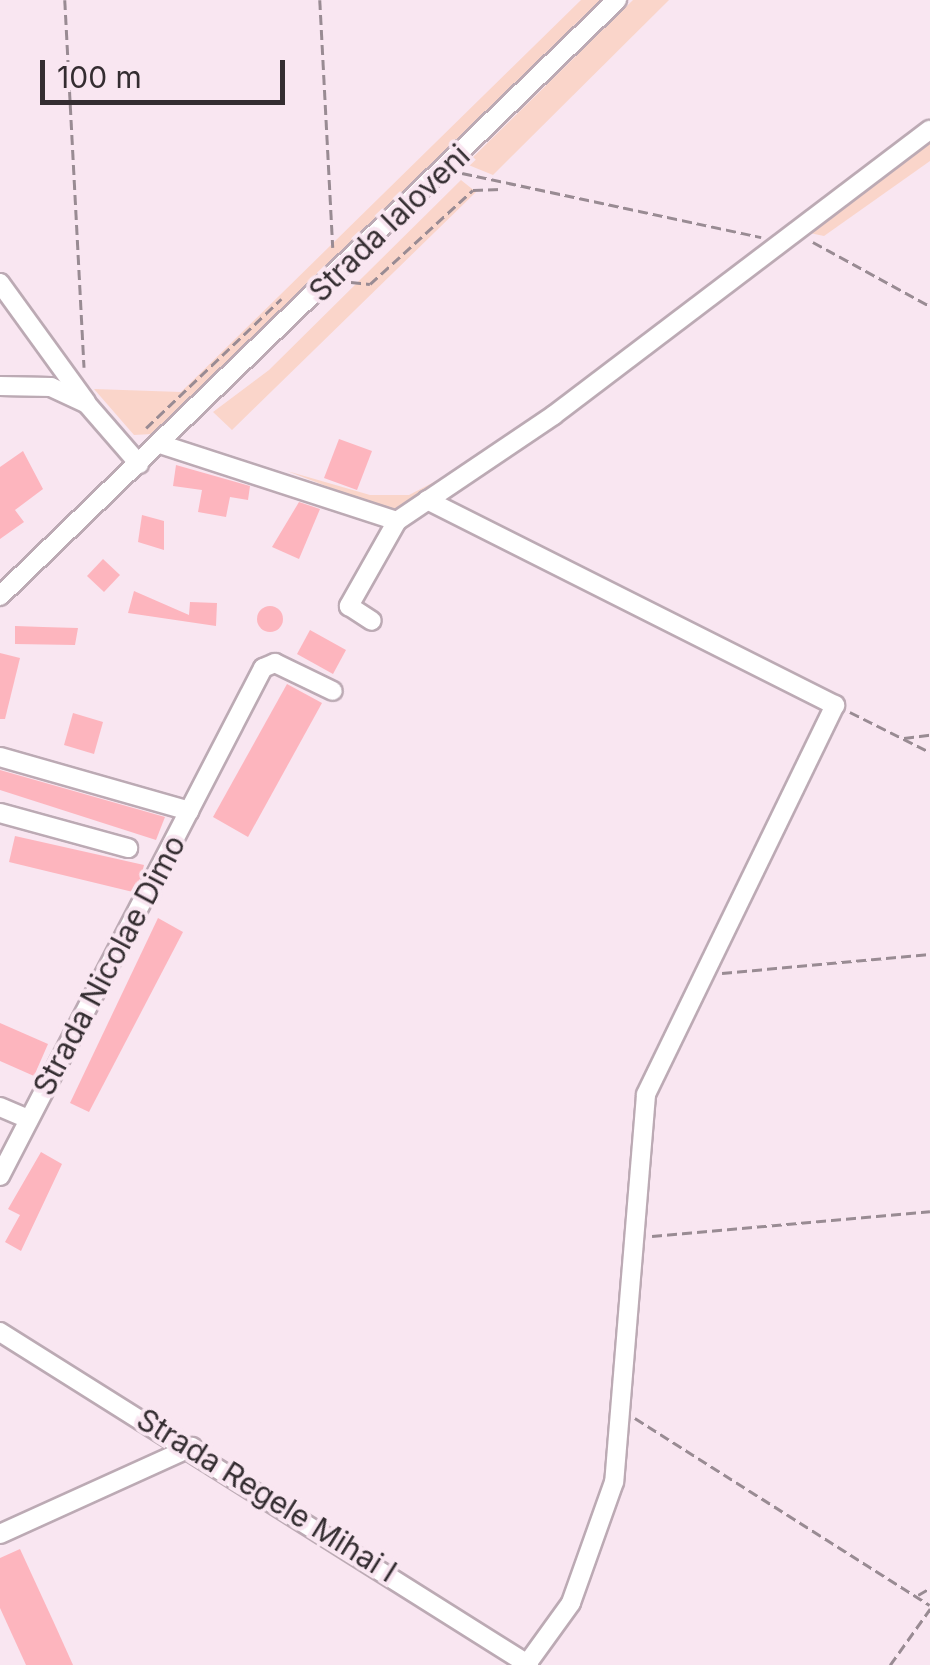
<!DOCTYPE html>
<style>
body{margin:0}
#map{position:relative;width:930px;height:1665px;overflow:hidden;background:#f9e6f1;font-family:Inter,sans-serif}
div>[style]{position:absolute}
.green>*{inset:0;background:#fad5ca}
.building>*{inset:0;background:#fdb5be}
.round{border-radius:50%}
.path>*{height:2.5px;margin-top:-1.25px;transform-origin:0;background:repeating-linear-gradient(90deg,#998b93 0 10px,transparent 0 15px)}
.roads{filter:drop-shadow(2px 0 #bcaab4) drop-shadow(-2px 0 #bcaab4) drop-shadow(0 2px #bcaab4) drop-shadow(0 -2px #bcaab4)}
.minor>*{height:18px;margin:-9px;padding:0 9px;transform-origin:9px;border-radius:9px;background:#fff}
span{translate:-50% -50%;white-space:nowrap;text-align:center;line-height:1.15;-webkit-text-stroke:8px #f9e6f1;paint-order:stroke}
.street-label{font-size:30px;color:#342d31}
.scale{position:absolute;left:40px;top:60px;width:245px;height:45px;box-sizing:border-box;border:5px solid #342d31;border-top:0;padding-left:12px;font-size:30px;line-height:35px;white-space:nowrap;color:#342d31;-webkit-text-stroke:8px #f9e6f1;paint-order:stroke}
</style>
<div id="map">
<div class="green">
<div style="clip-path:polygon(581px 0,600px 0,152px 434px,134px 435px,94px 389px,181px 392px)"></div>
<div style="clip-path:polygon(633px 0,669px 0,493px 175px,466px 164px)"></div>
<div style="clip-path:polygon(930px 138px,930px 161px,824px 236px,805px 232px)"></div>
<div style="clip-path:polygon(461px 180px,476px 192px,232px 430px,213px 412px,269px 370px)"></div>
<div style="clip-path:polygon(488px 454px,399px 514px,287px 471px,370px 495px,409px 495px)"></div>
</div>
<div class="building">
<div style="clip-path:polygon(339px 439px,372px 451px,357px 490px,324px 478px)"></div>
<div style="clip-path:polygon(23px 451px,43px 489px,15px 510px,24px 522px,0 539px,0 467px)"></div>
<div style="clip-path:polygon(176px 465px,250px 486px,248px 500px,230px 497px,226px 517px,198px 512px,202px 490px,173px 486px)"></div>
<div style="clip-path:polygon(299px 502px,320px 509px,299px 559px,272px 547px)"></div>
<div style="clip-path:polygon(142px 515px,164px 521px,164px 550px,138px 542px)"></div>
<div style="clip-path:polygon(103px 559px,120px 575px,104px 592px,87px 576px)"></div>
<div style="clip-path:polygon(134px 591px,189px 615px,190px 602px,217px 603px,216px 626px,128px 613px)"></div>
<div class="round" style="left:257px;top:606px;width:26px;height:26px"></div>
<div style="clip-path:polygon(15px 626px,43px 627px,78px 628px,75px 645px,15px 644px)"></div>
<div style="clip-path:polygon(310px 630px,346px 650px,333px 674px,297px 654px)"></div>
<div style="clip-path:polygon(0 653px,20px 658px,5px 719px,0 719px)"></div>
<div style="clip-path:polygon(287px 684px,322px 703px,248px 837px,213px 817px)"></div>
<div style="clip-path:polygon(73px 713px,103px 722px,94px 754px,64px 745px)"></div>
<div style="clip-path:polygon(0 770px,165px 817px,156px 840px,0 790px)"></div>
<div style="clip-path:polygon(15px 836px,144px 865px,141px 877px,133px 892px,9px 862px)"></div>
<div style="clip-path:polygon(158px 918px,183px 932px,89px 1112px,70px 1103px)"></div>
<div style="clip-path:polygon(0 1023px,48px 1044px,34px 1076px,0 1061px)"></div>
<div style="clip-path:polygon(41px 1152px,62px 1164px,21px 1251px,5px 1242px,20px 1215px,8px 1209px)"></div>
<div style="clip-path:polygon(20px 1549px,55px 1625px,73px 1665px,26px 1665px,0 1608px,0 1558px)"></div>
</div>
<div class="path">
<div style="left:65px;top:0;width:368px;rotate:87deg"></div>
<div style="left:320px;top:0;width:248px;rotate:87deg"></div>
<div style="left:462px;top:173px;width:306px;rotate:12.1deg"></div>
<div style="left:813px;top:242px;width:133px;rotate:28.7deg"></div>
<div style="left:351px;top:282px;width:19px;rotate:6deg"></div>
<div style="left:370px;top:284px;width:139px;rotate:-42.4deg"></div>
<div style="left:473px;top:190px;width:28px;rotate:-2deg"></div>
<div style="left:146px;top:428px;width:187px;rotate:-43.7deg"></div>
<div style="left:850px;top:712px;width:89px;rotate:26.6deg"></div>
<div style="left:904px;top:738px;width:26px;rotate:-7deg"></div>
<div style="left:722px;top:973px;width:209px;rotate:-5.2deg"></div>
<div style="left:652px;top:1236px;width:279px;rotate:-5.1deg"></div>
<div style="left:635px;top:1418px;width:349px;rotate:32.4deg"></div>
<div style="left:918px;top:1595px;width:14px;rotate:-30deg"></div>
<div style="left:890px;top:1665px;width:69px;rotate:-54.5deg"></div>
</div>
<div class="roads">
<div class="minor">
<div style="left:0;top:283px;width:147px;rotate:54.1deg"></div>
<div style="left:0;top:386px;width:51px;rotate:1.1deg"></div>
<div style="left:51px;top:387px;width:38px;rotate:25deg"></div>
<div style="left:86px;top:403px;width:81px;rotate:49deg"></div>
<div style="left:160px;top:444px;width:249px;rotate:18deg"></div>
<div style="left:397px;top:521px;width:98px;rotate:119.5deg"></div>
<div style="left:349px;top:606px;width:27px;rotate:33deg"></div>
<div style="left:427px;top:500px;width:457px;rotate:26.7deg"></div>
<div style="left:835px;top:705px;width:433px;rotate:115.9deg"></div>
<div style="left:646px;top:1095px;width:388px;rotate:94.7deg"></div>
<div style="left:614px;top:1482px;width:128px;rotate:109.6deg"></div>
<div style="left:571px;top:1603px;width:75px;rotate:125.8deg"></div>
<div style="left:397px;top:521px;width:189px;rotate:-34deg"></div>
<div style="left:554px;top:415px;width:472px;rotate:-37.2deg"></div>
<div style="left:0;top:596px;width:858px;rotate:-44.01deg"></div>
<div style="left:0;top:757px;width:197px;rotate:15.9deg"></div>
<div style="left:0;top:813px;width:133px;rotate:15.3deg"></div>
<div style="left:0;top:1107px;width:30px;rotate:23deg"></div>
<div style="left:0;top:1176px;width:572px;rotate:-62.63deg"></div>
<div style="left:263px;top:668px;width:13px;rotate:-23deg"></div>
<div style="left:275px;top:663px;width:64px;rotate:25.8deg"></div>
<div style="left:0;top:1332px;width:625px;rotate:32.19deg"></div>
<div style="left:0;top:1534px;width:211px;rotate:-24.4deg"></div>
</div>
</div>
<div class="street-label">
<span style="left:389px;top:223px;rotate:-44deg">Strada Ialoveni</span>
<span style="left:109px;top:965px;rotate:-62deg">Strada Nicolae Dimo</span>
<span style="left:267px;top:1495px;rotate:32deg">Strada Regele Mihai I</span>
</div>
<div class="scale">100 m</div>
</div>
